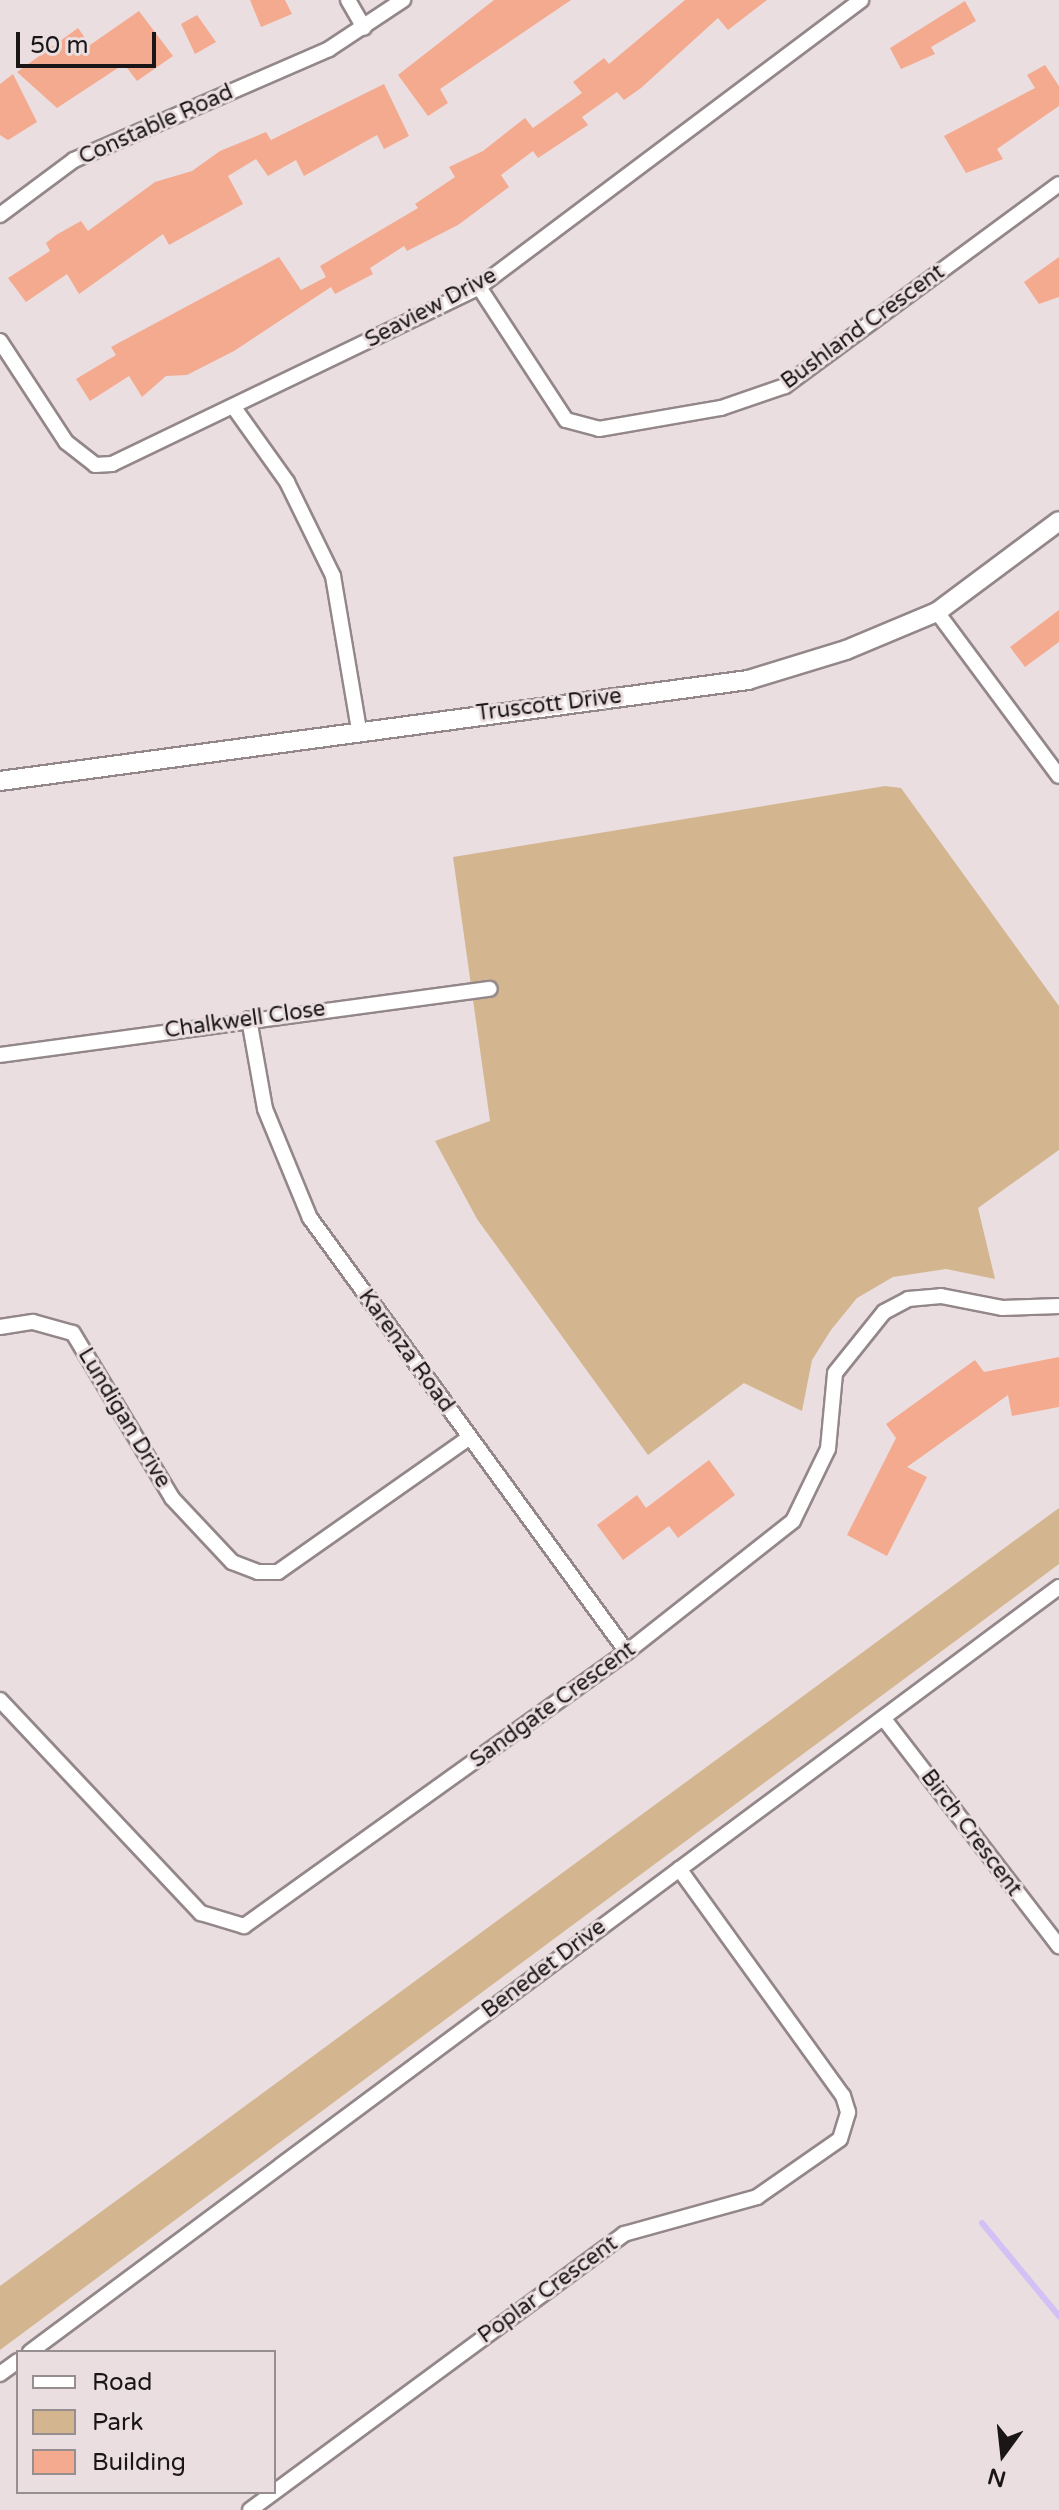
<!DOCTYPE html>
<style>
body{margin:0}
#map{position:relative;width:1059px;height:2510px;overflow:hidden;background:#ebdee0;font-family:"Varela Round",sans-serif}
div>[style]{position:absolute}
.green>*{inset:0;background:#d3b68f}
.stream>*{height:6px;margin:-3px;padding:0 3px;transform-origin:3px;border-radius:3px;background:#d3c0f5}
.building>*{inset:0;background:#f4aa8e}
.roads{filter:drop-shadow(2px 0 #938789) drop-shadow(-2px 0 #938789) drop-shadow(0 2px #938789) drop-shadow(0 -2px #938789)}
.minor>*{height:14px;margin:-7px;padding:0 7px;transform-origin:7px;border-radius:7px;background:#fff}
.tertiary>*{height:18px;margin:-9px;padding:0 9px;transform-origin:9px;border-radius:9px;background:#fff}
span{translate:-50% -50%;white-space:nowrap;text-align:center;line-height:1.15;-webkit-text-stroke:6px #ebdee0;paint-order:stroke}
.street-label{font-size:22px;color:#1a1617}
.legend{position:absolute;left:16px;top:2350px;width:260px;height:144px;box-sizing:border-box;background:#ebdee0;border:2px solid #978e90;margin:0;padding:10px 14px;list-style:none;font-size:24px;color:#1a1617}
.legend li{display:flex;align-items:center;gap:16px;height:40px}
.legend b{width:40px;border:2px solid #978e90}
.north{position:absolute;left:963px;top:2414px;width:80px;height:80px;-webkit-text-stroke:6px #ebdee0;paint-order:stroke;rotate:195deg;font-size:22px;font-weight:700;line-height:32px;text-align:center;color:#1a1617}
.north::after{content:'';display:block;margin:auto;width:28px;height:36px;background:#1a1617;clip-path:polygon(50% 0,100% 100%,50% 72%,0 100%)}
.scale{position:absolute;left:16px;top:32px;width:140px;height:36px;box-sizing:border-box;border:4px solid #1a1617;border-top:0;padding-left:10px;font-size:24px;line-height:28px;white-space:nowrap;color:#1a1617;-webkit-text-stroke:6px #ebdee0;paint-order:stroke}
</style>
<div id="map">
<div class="green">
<div style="clip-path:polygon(885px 786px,901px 788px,1059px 1006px,1059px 1150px,978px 1208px,995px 1279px,946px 1269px,893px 1277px,857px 1298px,831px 1330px,812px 1360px,802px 1411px,744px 1383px,648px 1455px,477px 1219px,435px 1141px,490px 1121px,453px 857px)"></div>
<div style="clip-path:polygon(1059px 1508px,1059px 1564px,0 2350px,0 2286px)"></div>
</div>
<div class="stream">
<div style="left:982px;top:2223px;width:121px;rotate:50.4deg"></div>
</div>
<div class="building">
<div style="clip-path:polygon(250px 0,285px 0,292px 14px,261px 27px)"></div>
<div style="clip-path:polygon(494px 0,571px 0,440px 89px,448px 103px,428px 116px,398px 75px)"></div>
<div style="clip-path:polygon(685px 0,767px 0,728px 30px,718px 18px,641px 88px,624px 100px,617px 92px,582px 117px,588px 125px,538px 158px,533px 151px,501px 175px,509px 187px,458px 225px,407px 251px,404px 246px,370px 268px,373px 274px,335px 294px,331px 287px,234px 351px,187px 375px,166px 376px,142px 397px,129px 376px,90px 401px,76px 379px,116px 355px,111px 347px,279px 257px,301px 290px,326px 277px,320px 266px,418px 208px,415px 204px,455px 177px,449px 167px,483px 151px,525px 118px,533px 128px,582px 93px,573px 82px,604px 58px,609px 64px)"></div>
<div style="clip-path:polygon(965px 1px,976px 21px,931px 47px,935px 54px,901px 69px,890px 48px)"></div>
<div style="clip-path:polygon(139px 11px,173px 56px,137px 81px,124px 64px,57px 108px,17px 72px,78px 28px,90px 45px)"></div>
<div style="clip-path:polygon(197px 15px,216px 42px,195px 54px,181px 24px)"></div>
<div style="clip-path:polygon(1045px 65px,1059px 86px,1059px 106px,997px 149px,1003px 159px,966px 173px,944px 136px,1035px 88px,1027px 75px)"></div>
<div style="clip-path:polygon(13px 74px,37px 122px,8px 140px,0 135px,0 84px)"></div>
<div style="clip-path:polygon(384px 84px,409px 136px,384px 149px,377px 135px,304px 176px,296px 160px,268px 176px,256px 159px,228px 176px,243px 204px,169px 245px,163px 234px,79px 294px,67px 274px,26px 302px,8px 278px,50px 251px,46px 243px,56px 235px,81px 221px,88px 231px,155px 182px,192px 171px,220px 151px,266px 132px,271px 140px)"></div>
<div style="clip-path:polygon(1059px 257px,1059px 297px,1039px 304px,1024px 282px)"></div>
<div style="clip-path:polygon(1059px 610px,1059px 642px,1025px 667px,1010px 647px)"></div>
<div style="clip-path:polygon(1059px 1357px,1059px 1407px,1012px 1416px,1008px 1395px,907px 1467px,927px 1477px,887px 1556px,847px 1535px,896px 1438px,886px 1424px,975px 1360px,984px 1372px)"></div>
<div style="clip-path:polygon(709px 1460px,735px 1495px,678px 1538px,669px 1526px,623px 1560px,597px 1525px,637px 1495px,646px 1508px)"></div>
</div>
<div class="roads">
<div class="minor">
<div style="left:348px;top:0;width:32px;rotate:60deg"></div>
<div style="left:0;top:215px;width:92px;rotate:-36.6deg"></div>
<div style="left:74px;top:160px;width:278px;rotate:-23.5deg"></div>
<div style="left:329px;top:49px;width:89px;rotate:-33.5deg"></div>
<div style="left:479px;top:287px;width:159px;rotate:56.8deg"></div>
<div style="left:566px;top:420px;width:34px;rotate:15deg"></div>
<div style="left:599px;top:429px;width:124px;rotate:-9.8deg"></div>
<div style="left:721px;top:408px;width:68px;rotate:-19deg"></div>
<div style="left:785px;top:386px;width:340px;rotate:-36.4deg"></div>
<div style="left:0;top:341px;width:121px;rotate:56.8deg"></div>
<div style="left:66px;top:442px;width:37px;rotate:38deg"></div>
<div style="left:95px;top:465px;width:17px;rotate:-3deg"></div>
<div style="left:112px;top:464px;width:407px;rotate:-25.7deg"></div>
<div style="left:479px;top:287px;width:478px;rotate:-36.9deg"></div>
<div style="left:235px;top:409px;width:90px;rotate:54.5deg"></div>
<div style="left:287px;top:482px;width:105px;rotate:63.9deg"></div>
<div style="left:333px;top:576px;width:155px;rotate:80.4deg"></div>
<div style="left:937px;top:612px;width:204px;rotate:53.4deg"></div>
<div style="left:249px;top:1019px;width:91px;rotate:79.9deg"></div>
<div style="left:265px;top:1109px;width:118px;rotate:67.6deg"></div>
<div style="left:310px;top:1218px;width:537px;rotate:53.86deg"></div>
<div style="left:0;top:1055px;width:494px;rotate:-7.7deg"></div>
<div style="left:0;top:1327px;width:33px;rotate:-9deg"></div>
<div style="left:33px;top:1322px;width:41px;rotate:15.4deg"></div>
<div style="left:73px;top:1333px;width:192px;rotate:59deg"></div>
<div style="left:172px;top:1498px;width:88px;rotate:46.8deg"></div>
<div style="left:232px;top:1562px;width:28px;rotate:21deg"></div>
<div style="left:258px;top:1572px;width:20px"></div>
<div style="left:278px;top:1572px;width:233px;rotate:-35.1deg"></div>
<div style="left:0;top:1700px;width:293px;rotate:46.7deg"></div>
<div style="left:201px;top:1913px;width:45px;rotate:16.8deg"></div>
<div style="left:244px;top:1926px;width:471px;rotate:-35.6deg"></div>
<div style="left:627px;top:1652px;width:211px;rotate:-38.3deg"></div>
<div style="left:793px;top:1521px;width:80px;rotate:-64.1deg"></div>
<div style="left:828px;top:1449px;width:76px;rotate:-84.7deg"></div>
<div style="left:835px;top:1373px;width:78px;rotate:-51.2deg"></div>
<div style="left:884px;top:1312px;width:27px;rotate:-28deg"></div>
<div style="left:908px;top:1299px;width:33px;rotate:-5deg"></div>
<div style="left:941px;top:1296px;width:62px;rotate:11.1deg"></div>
<div style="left:1002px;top:1308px;width:57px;rotate:-2deg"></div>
<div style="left:884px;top:1719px;width:287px;rotate:52.4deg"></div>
<div style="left:30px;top:2352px;width:1282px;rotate:-36.63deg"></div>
<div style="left:0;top:2374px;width:22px;rotate:-36deg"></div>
<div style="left:250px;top:2510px;width:465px;rotate:-36.4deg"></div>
<div style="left:624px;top:2234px;width:138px;rotate:-15.5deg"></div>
<div style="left:757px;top:2197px;width:101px;rotate:-34.9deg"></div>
<div style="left:840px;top:2139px;width:28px;rotate:-73deg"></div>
<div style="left:848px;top:2112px;width:17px;rotate:-107deg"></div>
<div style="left:843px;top:2096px;width:280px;rotate:-125.8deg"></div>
</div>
<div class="tertiary">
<div style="left:0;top:781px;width:755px;rotate:-7.69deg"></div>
<div style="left:748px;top:680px;width:102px;rotate:-17deg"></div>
<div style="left:846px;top:650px;width:99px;rotate:-22.7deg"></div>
<div style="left:937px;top:612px;width:152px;rotate:-36.7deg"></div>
</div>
</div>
<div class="street-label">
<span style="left:156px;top:125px;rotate:-24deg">Constable Road</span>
<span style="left:431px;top:308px;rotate:-28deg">Seaview Drive</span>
<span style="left:863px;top:327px;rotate:-36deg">Bushland Crescent</span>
<span style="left:549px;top:705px;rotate:-7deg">Truscott Drive</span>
<span style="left:245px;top:1020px;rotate:-8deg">Chalkwell Close</span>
<span style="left:406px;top:1351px;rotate:54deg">Karenza Road</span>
<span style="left:124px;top:1418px;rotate:59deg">Lundigan Drive</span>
<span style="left:553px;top:1705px;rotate:-36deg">Sandgate Crescent</span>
<span style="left:971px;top:1833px;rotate:53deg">Birch Crescent</span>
<span style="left:544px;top:1969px;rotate:-37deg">Benedet Drive</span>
<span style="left:548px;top:2290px;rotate:-36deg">Poplar Crescent</span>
</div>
<ul class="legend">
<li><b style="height:10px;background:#fff"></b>Road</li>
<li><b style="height:22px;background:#d3b68f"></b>Park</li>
<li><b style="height:22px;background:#f4aa8e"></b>Building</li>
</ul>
<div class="north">N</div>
<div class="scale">50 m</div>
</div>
